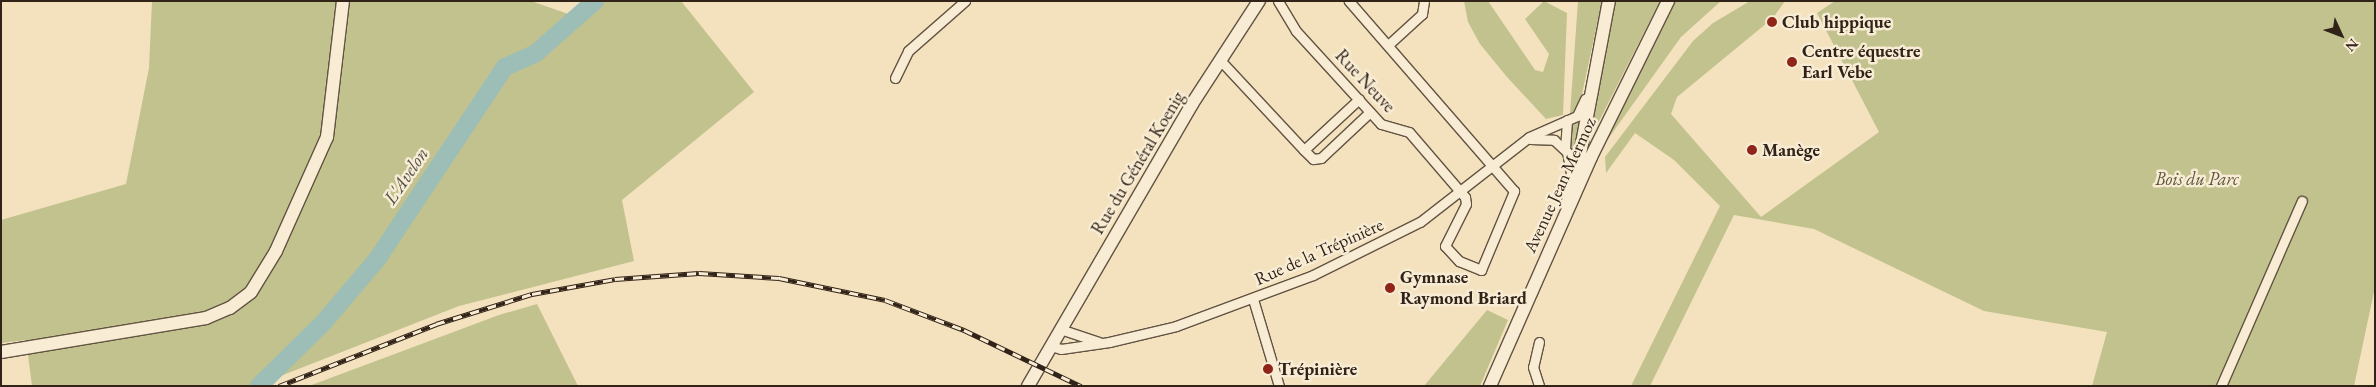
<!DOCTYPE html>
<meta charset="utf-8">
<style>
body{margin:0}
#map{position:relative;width:2376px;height:387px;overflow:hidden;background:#f4e2be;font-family:"EB Garamond",serif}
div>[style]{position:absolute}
.green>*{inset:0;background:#c1c28e}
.river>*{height:18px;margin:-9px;padding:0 9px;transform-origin:9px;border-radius:9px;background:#9dbdb7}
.roads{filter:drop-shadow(1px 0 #625342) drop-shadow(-1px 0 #625342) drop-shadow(0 1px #625342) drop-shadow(0 -1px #625342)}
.street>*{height:9px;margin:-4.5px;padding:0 4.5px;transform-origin:4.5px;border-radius:4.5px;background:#f8ecd5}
.secondary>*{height:12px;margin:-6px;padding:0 6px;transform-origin:6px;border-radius:6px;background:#f8ecd5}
.rail>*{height:5px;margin-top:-2.5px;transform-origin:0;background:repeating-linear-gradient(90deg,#f8ecd5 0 9px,#312318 0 18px);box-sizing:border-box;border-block:1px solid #312318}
.dots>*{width:14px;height:14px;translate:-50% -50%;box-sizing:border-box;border:2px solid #f8ecd5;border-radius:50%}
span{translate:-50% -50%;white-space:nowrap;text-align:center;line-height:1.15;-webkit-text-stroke:5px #f8ecd5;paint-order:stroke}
.poi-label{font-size:18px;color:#312318;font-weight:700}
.left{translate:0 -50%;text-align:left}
.street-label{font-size:18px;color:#312318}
.park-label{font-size:18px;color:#5c533b;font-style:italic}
.water-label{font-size:19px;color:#515148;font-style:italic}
.frame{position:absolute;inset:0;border:2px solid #312318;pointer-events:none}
.north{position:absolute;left:2316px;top:10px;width:50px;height:50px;-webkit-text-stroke:4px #f8ecd5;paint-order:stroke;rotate:133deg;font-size:14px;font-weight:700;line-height:20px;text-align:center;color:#312318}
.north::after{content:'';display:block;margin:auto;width:18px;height:22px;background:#312318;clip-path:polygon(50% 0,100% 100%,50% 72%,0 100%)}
</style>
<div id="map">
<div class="green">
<div style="clip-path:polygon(152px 1px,531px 1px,577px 17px,597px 1px,681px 1px,754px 92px,622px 200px,634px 261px,459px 306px,255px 386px,32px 386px,26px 340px,1px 343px,1px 220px,126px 184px,149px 68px)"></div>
<div style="clip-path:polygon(1464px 1px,1488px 1px,1535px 70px,1543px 72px,1549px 54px,1525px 19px,1544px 1px,1567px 13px,1563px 115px,1546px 119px,1507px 77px,1480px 44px,1468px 22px)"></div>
<div style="clip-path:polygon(1578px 1px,1602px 1px,1579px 108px,1570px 114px)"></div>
<div style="clip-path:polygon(1615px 1px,1660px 1px,1593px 133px,1591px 129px)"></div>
<div style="clip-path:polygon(1675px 1px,1721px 1px,1681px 37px,1608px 139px,1608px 131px)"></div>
<div style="clip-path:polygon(1750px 1px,1785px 1px,1773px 18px,1677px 97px,1671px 114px,1761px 217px,1879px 132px,1817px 13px,1835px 1px,2375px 1px,2375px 287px,2354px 386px,2092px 386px,2107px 332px,1984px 311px,1814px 229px,1734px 215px,1650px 386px,1631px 386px,1720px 206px,1674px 160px,1635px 133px,1606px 173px,1605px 157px,1693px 41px,1713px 23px)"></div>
<div style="clip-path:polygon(1581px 120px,1572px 157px,1570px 125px)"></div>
<div style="clip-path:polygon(537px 304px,578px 386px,309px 386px,499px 315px)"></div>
<div style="clip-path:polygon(1487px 310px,1508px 320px,1480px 386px,1424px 386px)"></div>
</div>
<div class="river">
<div style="left:259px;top:386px;width:91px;rotate:-44.6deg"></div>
<div style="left:324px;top:322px;width:84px;rotate:-49.8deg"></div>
<div style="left:378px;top:258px;width:229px;rotate:-56.4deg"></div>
<div style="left:505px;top:67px;width:34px;rotate:-24deg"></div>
<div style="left:536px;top:53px;width:79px;rotate:-41.4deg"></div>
</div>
<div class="roads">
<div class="street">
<div style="left:1278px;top:1px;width:35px;rotate:59deg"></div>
<div style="left:1296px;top:31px;width:126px;rotate:47.6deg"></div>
<div style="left:1381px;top:124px;width:29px;rotate:16deg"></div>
<div style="left:1409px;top:132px;width:86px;rotate:49.3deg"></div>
<div style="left:1465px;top:197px;width:7px;rotate:82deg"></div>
<div style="left:1466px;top:204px;width:47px;rotate:116.6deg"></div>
<div style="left:1445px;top:246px;width:21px;rotate:47deg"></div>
<div style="left:1459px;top:261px;width:24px;rotate:22deg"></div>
<div style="left:1481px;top:270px;width:86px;rotate:-67.3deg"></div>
<div style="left:1514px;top:191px;width:252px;rotate:-131deg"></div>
<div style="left:1388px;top:45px;width:46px;rotate:-42.4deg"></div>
<div style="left:1422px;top:14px;width:13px;rotate:-81deg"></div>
<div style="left:1220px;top:60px;width:123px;rotate:47deg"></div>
<div style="left:895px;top:78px;width:30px;rotate:-64deg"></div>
<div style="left:908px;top:51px;width:76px;rotate:-41.3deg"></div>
<div style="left:1359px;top:99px;width:75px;rotate:137.2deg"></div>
<div style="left:1304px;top:150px;width:13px;rotate:45deg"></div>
<div style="left:1313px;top:159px;width:8px;rotate:-7deg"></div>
<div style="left:1321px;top:158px;width:67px;rotate:-43.2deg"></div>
<div style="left:1530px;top:139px;width:24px;rotate:2deg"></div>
<div style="left:1554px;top:140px;width:18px;rotate:43deg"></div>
<div style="left:1567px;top:152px;width:20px;rotate:79deg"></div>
<div style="left:1571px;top:172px;width:34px;rotate:100deg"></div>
<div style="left:1565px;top:149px;width:29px;rotate:-86deg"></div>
<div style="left:1253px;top:299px;width:91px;rotate:73.4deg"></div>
<div style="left:1060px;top:329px;width:41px;rotate:18.4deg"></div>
<div style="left:1539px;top:342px;width:26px;rotate:103deg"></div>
<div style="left:1533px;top:367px;width:20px;rotate:72deg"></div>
<div style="left:1051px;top:346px;width:10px;rotate:17deg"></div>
<div style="left:1061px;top:349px;width:49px;rotate:-8.3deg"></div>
<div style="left:1109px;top:342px;width:69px;rotate:-13.4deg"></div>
<div style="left:1176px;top:326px;width:146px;rotate:-20.4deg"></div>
<div style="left:1313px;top:275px;width:119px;rotate:-26.4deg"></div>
<div style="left:1420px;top:222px;width:138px;rotate:-37.9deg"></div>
<div style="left:1529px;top:137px;width:52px;rotate:-23.6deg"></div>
<div style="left:1577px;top:116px;width:19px;rotate:-65deg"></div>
<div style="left:2221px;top:386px;width:202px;rotate:-66.4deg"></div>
</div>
<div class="secondary">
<div style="left:1576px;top:175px;width:177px;rotate:-79.3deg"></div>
<div style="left:1px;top:352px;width:208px;rotate:-9.4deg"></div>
<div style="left:206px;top:318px;width:26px;rotate:-23deg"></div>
<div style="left:230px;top:308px;width:26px;rotate:-37deg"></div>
<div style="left:251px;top:292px;width:48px;rotate:-58.6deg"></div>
<div style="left:276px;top:251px;width:125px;rotate:-65.9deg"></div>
<div style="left:327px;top:137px;width:137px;rotate:-83.3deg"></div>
<div style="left:1028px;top:386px;width:326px;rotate:-59.8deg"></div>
<div style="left:1192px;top:104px;width:123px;rotate:-57deg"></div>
<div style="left:1490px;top:386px;width:250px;rotate:-66.2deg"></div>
<div style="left:1591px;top:157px;width:174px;rotate:-63.7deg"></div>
</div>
</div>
<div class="rail">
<div style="left:279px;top:386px;width:169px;rotate:-21.5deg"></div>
<div style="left:436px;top:324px;width:101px;rotate:-17.4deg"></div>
<div style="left:532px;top:294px;width:84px;rotate:-10.2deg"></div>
<div style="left:615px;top:279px;width:84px;rotate:-4.1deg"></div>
<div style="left:699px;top:273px;width:80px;rotate:3.6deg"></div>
<div style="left:779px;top:278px;width:108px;rotate:11.7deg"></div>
<div style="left:885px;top:300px;width:85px;rotate:20.8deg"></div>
<div style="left:964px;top:330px;width:130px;rotate:25.6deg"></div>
</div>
<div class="dots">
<div style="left:1772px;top:22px;background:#8f2418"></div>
<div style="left:1792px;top:62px;background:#8f2418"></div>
<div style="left:1752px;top:150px;background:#8f2418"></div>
<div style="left:1390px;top:288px;background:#8f2418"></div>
<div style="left:1268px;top:369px;background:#8f2418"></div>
</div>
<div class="poi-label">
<span class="left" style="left:1782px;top:22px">Club hippique</span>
<span class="left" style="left:1802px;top:62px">Centre équestre<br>Earl Vebe</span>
<span class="left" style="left:1762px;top:150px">Manège</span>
<span class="left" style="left:1400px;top:288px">Gymnase<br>Raymond Briard</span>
<span class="left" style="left:1278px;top:369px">Trépinière</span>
</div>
<div class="street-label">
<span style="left:1365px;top:81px;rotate:47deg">Rue Neuve</span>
<span style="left:1138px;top:163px;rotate:-59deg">Rue du Général Koenig</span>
<span style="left:1560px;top:185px;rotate:-65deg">Avenue Jean Mermoz</span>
<span style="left:1319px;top:252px;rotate:-24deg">Rue de la Trépinière</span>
</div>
<div class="park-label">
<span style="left:2197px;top:179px">Bois du Parc</span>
</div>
<div class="water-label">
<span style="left:406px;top:176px;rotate:-56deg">L'Avelon</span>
</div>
<div class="frame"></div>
<div class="north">N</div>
</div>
